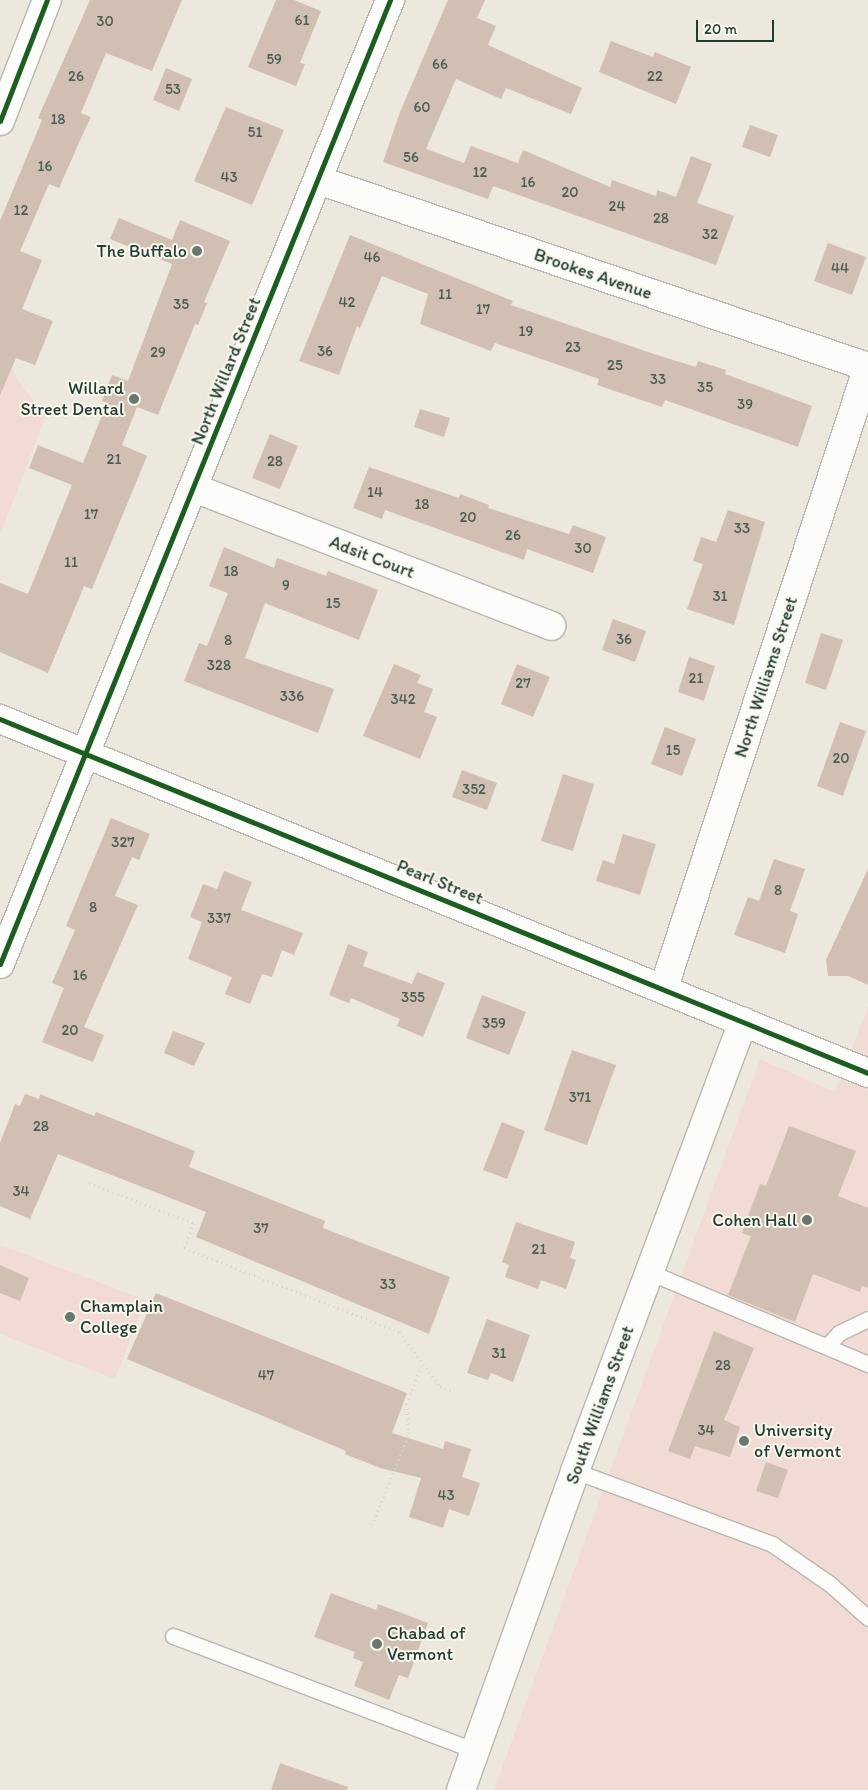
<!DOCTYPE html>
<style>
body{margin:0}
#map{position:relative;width:868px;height:1790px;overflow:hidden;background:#ede8dd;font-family:Itim,sans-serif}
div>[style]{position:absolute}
.built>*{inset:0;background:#f2dbd4}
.building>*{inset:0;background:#d0bfb2}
.path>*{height:3px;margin-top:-1.5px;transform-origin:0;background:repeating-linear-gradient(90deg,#d5d5d2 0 1px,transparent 0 5px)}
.roads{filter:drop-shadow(1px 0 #b8b7af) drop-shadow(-1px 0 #b8b7af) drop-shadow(0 1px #b8b7af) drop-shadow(0 -1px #b8b7af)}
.lane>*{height:15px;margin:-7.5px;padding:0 7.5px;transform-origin:7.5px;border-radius:7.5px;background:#fcfcfa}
.street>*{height:28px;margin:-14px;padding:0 14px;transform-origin:14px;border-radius:14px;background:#fcfcfa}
.secondary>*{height:28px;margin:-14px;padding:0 14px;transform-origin:14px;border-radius:14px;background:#fcfcfa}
.primary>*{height:28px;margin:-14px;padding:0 14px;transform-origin:14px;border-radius:14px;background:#fcfcfa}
.cycleway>*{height:5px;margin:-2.5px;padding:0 2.5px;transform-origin:2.5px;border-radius:2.5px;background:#1b5e20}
.dots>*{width:14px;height:14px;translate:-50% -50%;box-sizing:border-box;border:2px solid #fbf7ec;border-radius:50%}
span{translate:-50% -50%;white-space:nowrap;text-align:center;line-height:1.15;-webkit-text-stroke:4px #fbf7ec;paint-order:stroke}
.number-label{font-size:15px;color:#4b5e54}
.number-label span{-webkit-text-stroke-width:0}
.poi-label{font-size:18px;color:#1f3d34}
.right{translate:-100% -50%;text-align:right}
.left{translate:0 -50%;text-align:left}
.street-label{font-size:18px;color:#1f3d34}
.scale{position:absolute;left:696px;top:20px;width:78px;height:22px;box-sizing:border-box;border:2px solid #1f3d34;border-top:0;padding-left:6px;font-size:15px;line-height:18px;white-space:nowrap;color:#1f3d34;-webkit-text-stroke:4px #fbf7ec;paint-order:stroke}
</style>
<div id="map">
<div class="built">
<div style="clip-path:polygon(0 343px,7px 346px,15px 377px,46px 416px,0 535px)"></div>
<div style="clip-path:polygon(868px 1006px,868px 1790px,494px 1790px,760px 1059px,835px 1092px)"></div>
<div style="clip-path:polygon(0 1245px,146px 1300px,115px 1379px,0 1334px)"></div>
</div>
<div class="building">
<div style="clip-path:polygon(90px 0,182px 0,152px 71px,106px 53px,81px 113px,91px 117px,82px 136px,59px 188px,49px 184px,20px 251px,42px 260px,22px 309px,53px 321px,35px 365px,16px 358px,0 395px,0 221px,42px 120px,38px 118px)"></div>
<div style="clip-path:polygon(276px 0,294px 0,321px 11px,300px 63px,305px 64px,296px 86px,248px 67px)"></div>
<div style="clip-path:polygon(448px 0,485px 0,477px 18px,496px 26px,488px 45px,582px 88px,571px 114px,506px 88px,501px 99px,456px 79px,426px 149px,464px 163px,471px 146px,518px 163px,523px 150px,610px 187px,612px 180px,656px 196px,657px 190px,676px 197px,691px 156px,712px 164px,697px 203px,734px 216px,716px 265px,493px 186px,488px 199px,383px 162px,400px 112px)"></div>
<div style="clip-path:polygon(611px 41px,653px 57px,655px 52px,691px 67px,676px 104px,599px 72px)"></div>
<div style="clip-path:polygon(166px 68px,192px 79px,179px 111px,153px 100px)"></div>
<div style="clip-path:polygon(226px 107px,284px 130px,252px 205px,194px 181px)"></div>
<div style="clip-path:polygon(750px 125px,778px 135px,770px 157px,742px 147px)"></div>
<div style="clip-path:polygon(119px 218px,172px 240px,180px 220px,230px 241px,204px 302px,207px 303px,198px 325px,195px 324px,158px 415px,137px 407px,122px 445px,147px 456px,92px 589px,84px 586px,48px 673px,0 652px,0 583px,28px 594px,72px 485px,29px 468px,38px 445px,83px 463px,107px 403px,102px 401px,112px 375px,128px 381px,172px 264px,110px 239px)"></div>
<div style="clip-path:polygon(350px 235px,513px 301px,511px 305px,654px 354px,696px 367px,698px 361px,726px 370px,725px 374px,812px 406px,798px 447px,665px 400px,662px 407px,597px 385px,599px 379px,495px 343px,491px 351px,420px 324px,428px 294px,382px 276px,360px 328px,357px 326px,339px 375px,299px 361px)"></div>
<div style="clip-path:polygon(828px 243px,866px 257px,852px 295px,814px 281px)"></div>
<div style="clip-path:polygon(420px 409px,450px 418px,444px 437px,414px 427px)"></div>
<div style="clip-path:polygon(270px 434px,298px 446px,280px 489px,252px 478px)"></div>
<div style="clip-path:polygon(369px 467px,459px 498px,460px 494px,489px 505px,488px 508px,569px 534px,573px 525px,606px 537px,593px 573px,527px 549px,524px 560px,385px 510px,382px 519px,353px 508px)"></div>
<div style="clip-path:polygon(728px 510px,765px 522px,734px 625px,687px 609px,703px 564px,693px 561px,701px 537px,716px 542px)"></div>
<div style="clip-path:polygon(224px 547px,274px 568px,277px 558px,326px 576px,328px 571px,378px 590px,359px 640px,265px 603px,245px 658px,334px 689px,318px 733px,184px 681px,199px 643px,207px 646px,228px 593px,209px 586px)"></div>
<div style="clip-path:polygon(613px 619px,646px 631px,635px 662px,602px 650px)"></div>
<div style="clip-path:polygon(821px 633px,843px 640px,826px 690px,805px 683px)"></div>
<div style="clip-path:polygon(689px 657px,715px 666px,704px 701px,678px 692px)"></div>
<div style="clip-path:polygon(394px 664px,421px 675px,417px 683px,433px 689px,424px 712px,437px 717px,420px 759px,363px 736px)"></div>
<div style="clip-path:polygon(517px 664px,550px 677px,533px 717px,501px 704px)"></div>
<div style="clip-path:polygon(840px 722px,866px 731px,843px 796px,817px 786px)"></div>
<div style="clip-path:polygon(665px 727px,696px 739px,682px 776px,651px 764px)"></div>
<div style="clip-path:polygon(462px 770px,497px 783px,487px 810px,452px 797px)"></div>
<div style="clip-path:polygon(563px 774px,594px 784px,573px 851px,541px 841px)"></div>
<div style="clip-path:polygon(111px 818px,150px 834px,139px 860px,132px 857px,115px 896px,138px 905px,84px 1027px,104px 1035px,93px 1062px,42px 1042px,64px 988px,52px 983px,75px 930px,66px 926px)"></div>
<div style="clip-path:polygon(623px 834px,656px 844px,640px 895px,596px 881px,603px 860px,614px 864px)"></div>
<div style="clip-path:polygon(774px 859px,805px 869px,790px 911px,798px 914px,785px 953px,734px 935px,748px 897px,759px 901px)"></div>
<div style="clip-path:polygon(868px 869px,868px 985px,848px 976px,828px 976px,826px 960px)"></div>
<div style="clip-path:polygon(224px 871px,252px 882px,241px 910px,303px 933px,294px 955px,282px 950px,272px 977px,262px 974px,250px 1004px,225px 994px,232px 977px,188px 959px,202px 922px,190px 917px,203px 884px,217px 889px)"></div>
<div style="clip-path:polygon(348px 944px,368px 952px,363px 966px,412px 984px,417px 972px,445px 983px,423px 1037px,397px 1026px,400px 1019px,351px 998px,349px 1003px,329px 995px)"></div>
<div style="clip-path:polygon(482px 995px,526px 1012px,509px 1055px,466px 1038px)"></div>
<div style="clip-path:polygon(173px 1031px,205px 1043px,194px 1066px,164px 1053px)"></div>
<div style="clip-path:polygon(572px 1050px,616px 1065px,587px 1145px,544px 1130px)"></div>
<div style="clip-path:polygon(25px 1094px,39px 1099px,40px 1094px,94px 1116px,96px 1112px,195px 1151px,189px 1167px,325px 1221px,323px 1228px,450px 1277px,429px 1334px,196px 1237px,206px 1212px,58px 1154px,30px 1219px,0 1206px,0 1143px,15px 1104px,20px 1106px)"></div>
<div style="clip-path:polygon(502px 1122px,525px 1131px,507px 1179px,483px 1170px)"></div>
<div style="clip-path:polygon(789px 1126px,856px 1151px,838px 1196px,868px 1208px,868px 1288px,862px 1286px,860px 1292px,813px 1274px,795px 1322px,728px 1295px,751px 1236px,742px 1233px,760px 1184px,766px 1186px)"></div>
<div style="clip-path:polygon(516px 1222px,575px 1242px,570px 1258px,576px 1260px,566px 1289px,541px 1280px,538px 1289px,505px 1277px,509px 1265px,502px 1262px)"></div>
<div style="clip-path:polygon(0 1265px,29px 1278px,20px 1301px,0 1293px)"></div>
<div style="clip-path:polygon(156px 1293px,407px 1393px,392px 1433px,443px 1449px,445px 1441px,471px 1449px,462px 1477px,480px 1483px,469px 1516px,449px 1509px,443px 1528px,409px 1517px,421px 1478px,380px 1468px,345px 1454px,346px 1451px,127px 1359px)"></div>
<div style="clip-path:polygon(487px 1319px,530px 1335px,513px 1382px,491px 1373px,488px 1380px,467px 1373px)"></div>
<div style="clip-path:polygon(714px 1331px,754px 1348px,724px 1420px,740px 1427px,730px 1457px,695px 1446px,690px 1459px,668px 1451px)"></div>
<div style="clip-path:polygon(766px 1462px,788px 1470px,778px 1498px,756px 1491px)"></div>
<div style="clip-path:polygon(331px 1593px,376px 1610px,378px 1604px,428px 1623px,408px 1678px,399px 1675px,389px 1700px,354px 1686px,363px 1662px,353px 1658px,355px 1652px,314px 1637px)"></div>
<div style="clip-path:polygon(280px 1763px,348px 1787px,347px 1790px,271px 1790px)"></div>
</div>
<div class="path">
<div style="left:89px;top:1183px;width:112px;rotate:20.9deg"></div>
<div style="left:194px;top:1223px;width:27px;rotate:112deg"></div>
<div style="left:184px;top:1248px;width:231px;rotate:21.3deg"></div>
<div style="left:399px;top:1332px;width:69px;rotate:53.3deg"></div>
<div style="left:440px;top:1387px;width:14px;rotate:17deg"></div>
<div style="left:372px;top:1525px;width:98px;rotate:-67.9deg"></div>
<div style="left:409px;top:1434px;width:30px;rotate:-94deg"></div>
<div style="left:407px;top:1404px;width:44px;rotate:-69.9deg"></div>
</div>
<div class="roads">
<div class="lane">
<div style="left:649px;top:1272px;width:238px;rotate:22.8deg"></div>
<div style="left:827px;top:1346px;width:18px;rotate:-47deg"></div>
<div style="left:839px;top:1333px;width:32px;rotate:-26deg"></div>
<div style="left:575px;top:1471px;width:210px;rotate:20.3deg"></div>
<div style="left:772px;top:1544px;width:70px;rotate:34.6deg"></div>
<div style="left:830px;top:1584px;width:51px;rotate:41.8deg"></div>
<div style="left:173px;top:1636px;width:323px;rotate:20.8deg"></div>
</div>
<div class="street">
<div style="left:0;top:121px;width:130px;rotate:-68.8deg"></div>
<div style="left:318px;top:180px;width:581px;rotate:18.78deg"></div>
<div style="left:194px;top:488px;width:383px;rotate:21.1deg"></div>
<div style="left:664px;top:987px;width:653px;rotate:-71.79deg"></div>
<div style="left:461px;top:1790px;width:339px;rotate:-70.3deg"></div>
<div style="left:575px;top:1471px;width:480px;rotate:-69.5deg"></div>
</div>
<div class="secondary">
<div style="left:0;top:719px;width:937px;rotate:22.19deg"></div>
</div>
<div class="primary">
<div style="left:0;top:964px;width:1040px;rotate:-67.97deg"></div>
</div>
</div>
<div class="cycleway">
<div style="left:0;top:121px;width:130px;rotate:-68.8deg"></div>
<div style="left:0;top:719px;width:937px;rotate:22.19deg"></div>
<div style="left:0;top:964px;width:1040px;rotate:-67.97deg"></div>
</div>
<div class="dots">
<div style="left:197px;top:251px;background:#67796f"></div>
<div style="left:134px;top:399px;background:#67796f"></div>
<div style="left:807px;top:1220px;background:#67796f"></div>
<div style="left:70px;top:1317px;background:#67796f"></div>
<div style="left:744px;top:1441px;background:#67796f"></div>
<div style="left:377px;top:1644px;background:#67796f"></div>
</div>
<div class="number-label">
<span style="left:302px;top:21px">61</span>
<span style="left:105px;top:22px">30</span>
<span style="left:274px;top:60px">59</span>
<span style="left:440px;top:65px">66</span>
<span style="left:76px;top:77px">26</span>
<span style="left:655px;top:77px">22</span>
<span style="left:173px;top:90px">53</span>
<span style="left:422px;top:108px">60</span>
<span style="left:58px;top:120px">18</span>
<span style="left:255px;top:133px">51</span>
<span style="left:411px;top:158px">56</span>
<span style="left:45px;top:167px">16</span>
<span style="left:480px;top:173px">12</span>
<span style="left:229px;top:178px">43</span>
<span style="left:528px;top:183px">16</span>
<span style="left:570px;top:193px">20</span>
<span style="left:617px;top:207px">24</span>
<span style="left:21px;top:211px">12</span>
<span style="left:661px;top:219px">28</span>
<span style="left:710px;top:235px">32</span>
<span style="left:372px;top:258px">46</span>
<span style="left:840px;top:269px">44</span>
<span style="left:445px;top:295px">11</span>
<span style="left:347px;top:303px">42</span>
<span style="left:181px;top:305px">35</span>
<span style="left:483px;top:310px">17</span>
<span style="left:526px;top:332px">19</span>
<span style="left:573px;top:348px">23</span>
<span style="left:325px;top:352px">36</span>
<span style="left:158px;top:353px">29</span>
<span style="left:615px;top:366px">25</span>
<span style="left:658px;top:380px">33</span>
<span style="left:705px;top:388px">35</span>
<span style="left:745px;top:405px">39</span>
<span style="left:114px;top:460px">21</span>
<span style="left:275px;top:462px">28</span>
<span style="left:375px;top:493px">14</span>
<span style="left:422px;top:505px">18</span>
<span style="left:91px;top:515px">17</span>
<span style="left:468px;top:518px">20</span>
<span style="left:742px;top:529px">33</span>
<span style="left:513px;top:536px">26</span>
<span style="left:583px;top:549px">30</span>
<span style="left:71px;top:563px">11</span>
<span style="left:231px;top:572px">18</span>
<span style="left:286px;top:586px">9</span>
<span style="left:720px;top:597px">31</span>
<span style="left:333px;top:604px">15</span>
<span style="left:624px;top:640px">36</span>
<span style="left:228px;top:641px">8</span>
<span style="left:219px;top:666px">328</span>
<span style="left:696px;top:679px">21</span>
<span style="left:523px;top:684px">27</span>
<span style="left:292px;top:697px">336</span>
<span style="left:403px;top:700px">342</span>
<span style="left:673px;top:751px">15</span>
<span style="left:841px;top:759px">20</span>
<span style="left:474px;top:790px">352</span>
<span style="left:123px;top:843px">327</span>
<span style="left:778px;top:891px">8</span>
<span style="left:93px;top:908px">8</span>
<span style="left:219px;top:919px">337</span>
<span style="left:80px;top:976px">16</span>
<span style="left:413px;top:998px">355</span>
<span style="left:494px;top:1024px">359</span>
<span style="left:70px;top:1031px">20</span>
<span style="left:580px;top:1098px">371</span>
<span style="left:41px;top:1127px">28</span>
<span style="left:21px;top:1192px">34</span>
<span style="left:261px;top:1229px">37</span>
<span style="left:539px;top:1250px">21</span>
<span style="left:388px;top:1285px">33</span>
<span style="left:499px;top:1354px">31</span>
<span style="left:723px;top:1366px">28</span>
<span style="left:266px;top:1376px">47</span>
<span style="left:706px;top:1431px">34</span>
<span style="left:446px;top:1496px">43</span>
</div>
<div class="poi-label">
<span class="right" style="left:187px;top:251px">The Buffalo</span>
<span class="right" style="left:124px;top:399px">Willard<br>Street Dental</span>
<span class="right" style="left:797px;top:1220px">Cohen Hall</span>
<span class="left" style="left:80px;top:1317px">Champlain<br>College</span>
<span class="left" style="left:754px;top:1441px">University<br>of Vermont</span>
<span class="left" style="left:387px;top:1644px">Chabad of<br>Vermont</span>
</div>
<div class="street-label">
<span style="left:593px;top:274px;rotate:19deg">Brookes Avenue</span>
<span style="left:226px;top:371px;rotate:-68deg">North Willard Street</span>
<span style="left:372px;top:557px;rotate:21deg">Adsit Court</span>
<span style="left:766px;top:677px;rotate:-72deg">North Williams Street</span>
<span style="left:440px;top:882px;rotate:22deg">Pearl Street</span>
<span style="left:600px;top:1405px;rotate:-70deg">South Williams Street</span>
</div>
<div class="scale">20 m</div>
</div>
